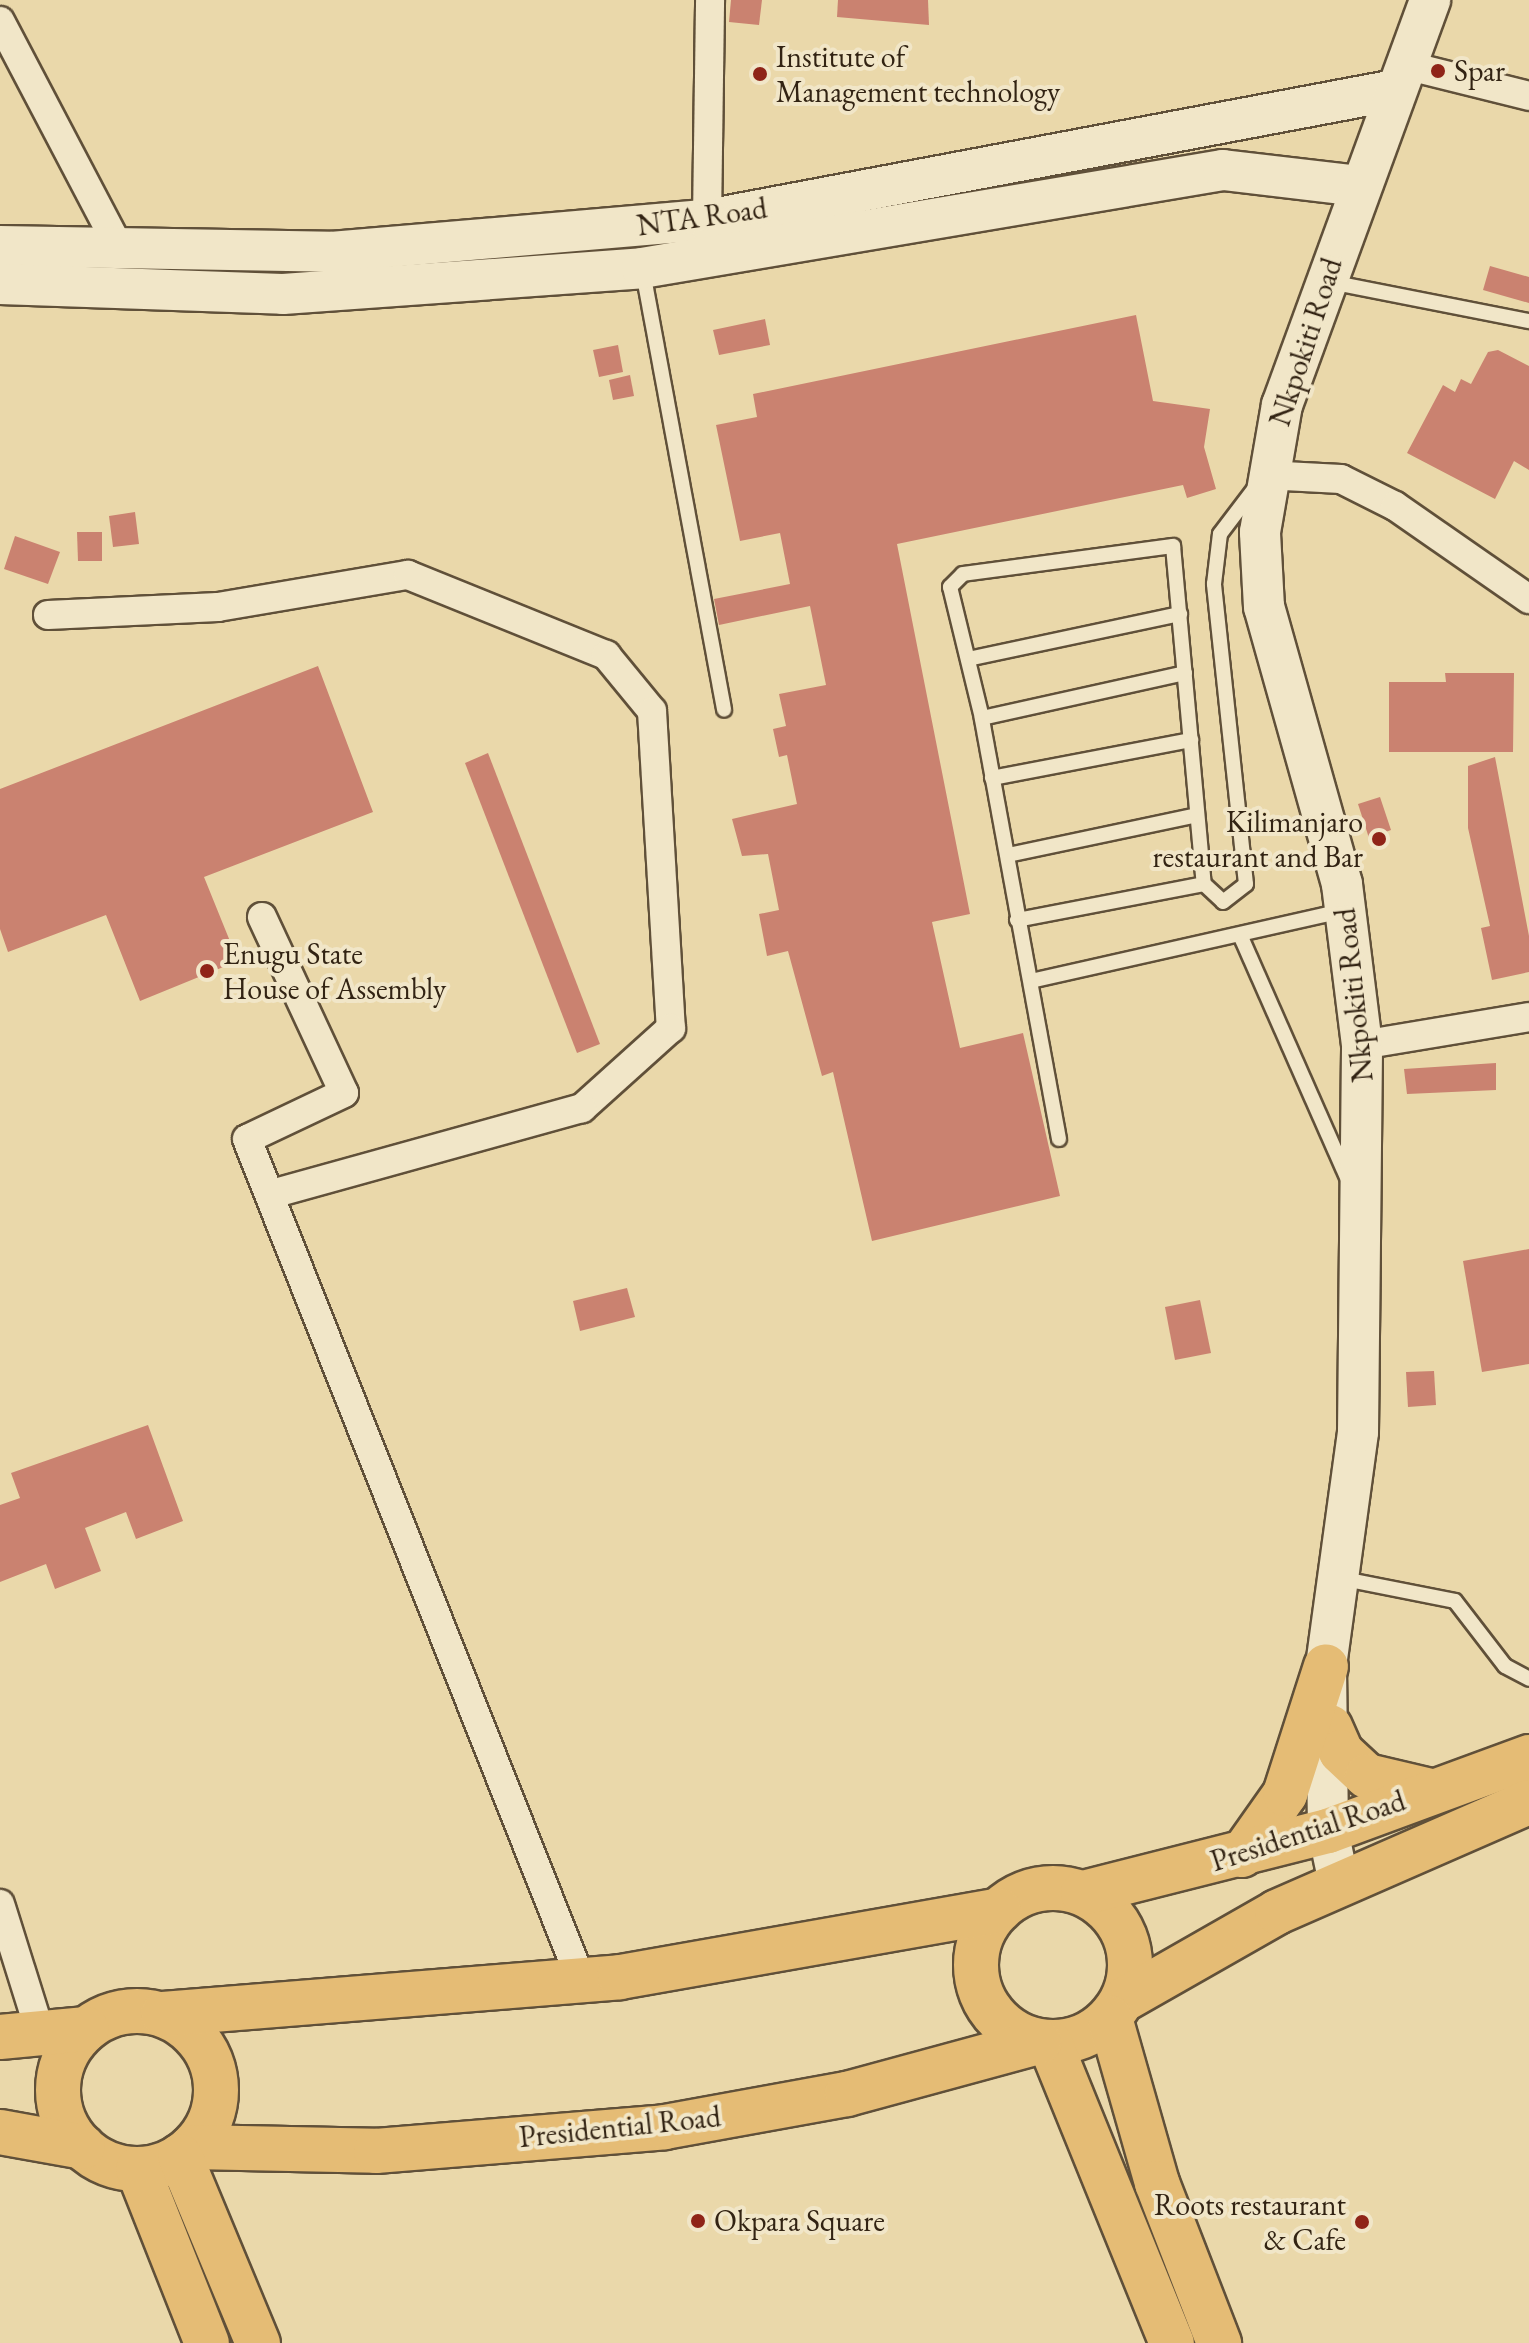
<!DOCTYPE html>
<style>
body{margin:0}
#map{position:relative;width:1529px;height:2343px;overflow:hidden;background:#ead8aa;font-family:"EB Garamond",serif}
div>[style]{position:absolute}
.building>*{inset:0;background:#ca8270}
.roads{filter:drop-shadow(2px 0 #605039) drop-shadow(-2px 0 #605039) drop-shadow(0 2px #605039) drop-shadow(0 -2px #605039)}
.service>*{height:14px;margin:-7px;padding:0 7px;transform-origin:7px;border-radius:7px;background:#f1e6c8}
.minor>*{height:28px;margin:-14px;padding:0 14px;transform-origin:14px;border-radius:14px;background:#f1e6c8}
.secondary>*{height:40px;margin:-20px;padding:0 20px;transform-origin:20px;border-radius:20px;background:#f1e6c8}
.primary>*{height:44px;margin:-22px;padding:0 22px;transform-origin:22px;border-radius:22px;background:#e5bc75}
.primary>.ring{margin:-22px;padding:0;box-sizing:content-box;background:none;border:44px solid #e5bc75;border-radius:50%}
.dots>*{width:22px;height:22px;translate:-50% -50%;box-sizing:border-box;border:4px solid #f1e6c8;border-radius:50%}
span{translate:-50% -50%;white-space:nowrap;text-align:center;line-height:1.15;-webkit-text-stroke:8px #f1e6c8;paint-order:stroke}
.poi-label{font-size:30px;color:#322313}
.left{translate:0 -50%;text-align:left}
.right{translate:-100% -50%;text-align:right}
.street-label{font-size:30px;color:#322313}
</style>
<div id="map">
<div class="building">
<div style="clip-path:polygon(731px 0,762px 0,759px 25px,729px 22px)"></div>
<div style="clip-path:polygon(838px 0,928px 0,929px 25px,837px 17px)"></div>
<div style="clip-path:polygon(1490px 266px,1529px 277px,1529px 303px,1483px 290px)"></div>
<div style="clip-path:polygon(1136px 315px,1153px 401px,1210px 409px,1204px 447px,1216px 489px,1187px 498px,1183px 485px,897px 544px,970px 914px,932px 922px,960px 1048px,1023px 1033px,1060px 1196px,872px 1241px,833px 1072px,822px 1076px,788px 951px,767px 956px,759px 914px,779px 910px,768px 854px,742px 856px,732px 819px,797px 804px,787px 755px,779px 757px,773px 729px,786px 726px,779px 694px,826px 685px,810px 606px,719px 625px,714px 599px,790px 584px,780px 533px,740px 541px,716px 425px,757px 417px,753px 394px)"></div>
<div style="clip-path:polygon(765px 319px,770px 345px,719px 355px,713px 330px)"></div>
<div style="clip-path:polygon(618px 345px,623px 372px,599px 377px,593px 350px)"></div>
<div style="clip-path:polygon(1498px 350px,1529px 366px,1529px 470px,1514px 461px,1495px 499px,1407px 453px,1443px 385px,1455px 392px,1461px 379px,1471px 384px,1488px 352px)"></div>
<div style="clip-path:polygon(630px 375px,634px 396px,613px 400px,609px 380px)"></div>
<div style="clip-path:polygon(135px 512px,139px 544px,113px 547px,109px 516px)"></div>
<div style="clip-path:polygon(77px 532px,102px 532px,102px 561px,78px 561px)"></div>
<div style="clip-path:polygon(15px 536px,60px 552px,48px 584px,4px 569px)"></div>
<div style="clip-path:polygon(318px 666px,373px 812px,204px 877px,238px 961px,140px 1001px,106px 915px,8px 952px,0 929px,0 789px)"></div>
<div style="clip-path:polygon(1445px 673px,1514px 673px,1513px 752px,1389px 752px,1389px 682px,1446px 682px)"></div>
<div style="clip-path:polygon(488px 753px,600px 1044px,577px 1053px,465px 763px)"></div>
<div style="clip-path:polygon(1495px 757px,1529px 936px,1529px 972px,1492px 980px,1481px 928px,1490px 926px,1468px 828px,1468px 766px)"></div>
<div style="clip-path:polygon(1380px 797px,1391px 830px,1369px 838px,1358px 804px)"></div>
<div style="clip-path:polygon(1496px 1063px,1496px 1090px,1407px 1094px,1404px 1069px)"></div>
<div style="clip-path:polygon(1529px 1249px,1529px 1364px,1482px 1372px,1463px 1261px)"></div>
<div style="clip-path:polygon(627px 1288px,635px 1317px,580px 1331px,573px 1301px)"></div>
<div style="clip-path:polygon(1200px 1300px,1211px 1353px,1175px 1360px,1165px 1307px)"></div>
<div style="clip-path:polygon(1434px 1371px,1436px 1405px,1408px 1407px,1406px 1372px)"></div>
<div style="clip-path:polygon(148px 1425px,183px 1521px,136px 1539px,126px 1512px,85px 1528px,101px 1571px,55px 1589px,46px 1564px,0 1582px,0 1505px,20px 1498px,11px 1473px)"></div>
</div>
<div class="roads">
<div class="service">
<div style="left:643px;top:272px;width:445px;rotate:79.5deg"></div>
<div style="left:1330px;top:282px;width:203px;rotate:11.1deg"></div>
<div style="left:968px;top:659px;width:217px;rotate:-12deg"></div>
<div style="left:982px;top:718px;width:208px;rotate:-12.5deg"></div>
<div style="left:992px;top:778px;width:203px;rotate:-10.8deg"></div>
<div style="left:1008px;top:855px;width:193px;rotate:-11.9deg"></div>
<div style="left:1017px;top:920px;width:190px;rotate:-10.9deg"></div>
<div style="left:1241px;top:937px;width:262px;rotate:66.2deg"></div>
<div style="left:1031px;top:981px;width:319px;rotate:-12.7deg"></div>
<div style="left:1059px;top:1139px;width:428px;rotate:-100.4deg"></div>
<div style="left:982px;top:718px;width:135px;rotate:-103.7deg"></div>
<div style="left:950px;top:587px;width:18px;rotate:-45deg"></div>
<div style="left:963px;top:574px;width:212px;rotate:-7.6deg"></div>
<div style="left:1173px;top:546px;width:339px;rotate:84.8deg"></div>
<div style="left:1204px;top:884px;width:26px;rotate:43deg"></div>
<div style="left:1223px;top:902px;width:29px;rotate:-38deg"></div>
<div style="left:1246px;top:884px;width:302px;rotate:-96.1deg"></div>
<div style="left:1214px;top:584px;width:50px;rotate:-83.2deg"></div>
<div style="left:1220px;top:534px;width:58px;rotate:-52.7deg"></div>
<div style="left:1339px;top:1578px;width:118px;rotate:11.2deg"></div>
<div style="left:1455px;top:1601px;width:82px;rotate:52.4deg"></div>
<div style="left:1505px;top:1666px;width:27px;rotate:28deg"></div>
</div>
<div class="minor">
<div style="left:0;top:21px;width:252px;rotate:62.3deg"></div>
<div style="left:1405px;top:65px;width:128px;rotate:14deg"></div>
<div style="left:707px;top:220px;width:220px;rotate:-89.2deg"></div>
<div style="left:1265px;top:475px;width:76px;rotate:3deg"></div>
<div style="left:1341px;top:479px;width:60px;rotate:26.6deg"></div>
<div style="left:1395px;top:506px;width:163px;rotate:34.8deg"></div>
<div style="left:48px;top:615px;width:170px;rotate:-2.7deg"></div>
<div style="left:218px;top:607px;width:193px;rotate:-9.6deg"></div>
<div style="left:408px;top:575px;width:214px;rotate:22deg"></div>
<div style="left:606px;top:655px;width:72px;rotate:50.6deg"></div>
<div style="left:652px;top:711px;width:318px;rotate:86.6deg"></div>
<div style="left:671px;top:1028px;width:120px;rotate:138deg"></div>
<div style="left:582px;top:1108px;width:322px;rotate:164.5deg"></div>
<div style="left:262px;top:917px;width:194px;rotate:65deg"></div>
<div style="left:344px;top:1093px;width:107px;rotate:154.6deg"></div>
<div style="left:247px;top:1139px;width:905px;rotate:68.34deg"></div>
<div style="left:1362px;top:1045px;width:169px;rotate:-9.5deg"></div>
<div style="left:0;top:1904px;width:134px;rotate:72.6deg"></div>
</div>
<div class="secondary">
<div style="left:0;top:246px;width:331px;rotate:1deg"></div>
<div style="left:331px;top:252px;width:377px;rotate:-4.9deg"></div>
<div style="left:707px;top:220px;width:700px;rotate:-10.7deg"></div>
<div style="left:0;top:284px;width:283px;rotate:2deg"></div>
<div style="left:283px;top:294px;width:360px;rotate:-4.1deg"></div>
<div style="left:642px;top:268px;width:589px;rotate:-9.57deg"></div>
<div style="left:1223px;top:170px;width:138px;rotate:6.7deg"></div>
<div style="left:1339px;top:1883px;width:53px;rotate:-101.9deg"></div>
<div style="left:1328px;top:1831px;width:165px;rotate:-90.7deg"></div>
<div style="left:1326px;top:1666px;width:236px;rotate:-82.2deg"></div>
<div style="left:1358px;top:1432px;width:387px;rotate:-89.4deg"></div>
<div style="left:1362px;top:1045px;width:162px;rotate:-97.1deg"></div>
<div style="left:1342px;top:884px;width:288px;rotate:-105.7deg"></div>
<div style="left:1264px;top:607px;width:75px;rotate:-93.1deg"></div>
<div style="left:1260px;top:532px;width:129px;rotate:-80.2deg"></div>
<div style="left:1282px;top:405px;width:431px;rotate:-69.9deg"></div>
</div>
<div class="primary">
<div style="left:1330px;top:1727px;width:27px;rotate:66deg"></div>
<div style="left:1341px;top:1752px;width:35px;rotate:43deg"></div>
<div style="left:1367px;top:1776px;width:66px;rotate:13.2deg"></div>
<div style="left:1242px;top:1855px;width:75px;rotate:-54.8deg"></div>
<div style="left:1285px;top:1794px;width:134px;rotate:-72.2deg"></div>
<div class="ring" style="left:976px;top:1888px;width:110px;height:110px"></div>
<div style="left:1083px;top:1893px;width:253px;rotate:-14.2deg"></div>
<div style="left:1328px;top:1831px;width:214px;rotate:-20.2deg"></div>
<div style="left:1123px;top:2000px;width:177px;rotate:-29.7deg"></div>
<div style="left:1277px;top:1912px;width:275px;rotate:-23.6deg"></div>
<div class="ring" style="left:58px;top:2011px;width:114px;height:114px"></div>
<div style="left:163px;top:2014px;width:458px;rotate:-4.6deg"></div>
<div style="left:620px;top:1977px;width:385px;rotate:-10deg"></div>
<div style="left:1110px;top:2018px;width:172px;rotate:74.1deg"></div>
<div style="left:1157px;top:2183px;width:172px;rotate:68.8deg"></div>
<div style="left:0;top:2037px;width:87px;rotate:-5.3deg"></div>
<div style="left:1050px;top:2043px;width:324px;rotate:67.9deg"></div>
<div style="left:0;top:2132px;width:84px;rotate:10.2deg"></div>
<div style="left:192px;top:2147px;width:184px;rotate:1.2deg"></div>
<div style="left:376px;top:2151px;width:290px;rotate:-4.7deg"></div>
<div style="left:665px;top:2127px;width:185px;rotate:-10.3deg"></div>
<div style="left:847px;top:2094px;width:199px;rotate:-15.2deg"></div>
<div style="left:180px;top:2156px;width:203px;rotate:67.4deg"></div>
<div style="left:138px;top:2169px;width:187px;rotate:68.4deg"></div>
</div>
</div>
<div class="dots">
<div style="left:1438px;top:71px;background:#8f2418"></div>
<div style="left:760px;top:74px;background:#8f2418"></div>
<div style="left:1379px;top:839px;background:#8f2418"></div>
<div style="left:207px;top:971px;background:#8f2418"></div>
<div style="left:698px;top:2221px;background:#8f2418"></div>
<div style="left:1362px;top:2222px;background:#8f2418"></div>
</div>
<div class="poi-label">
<span class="left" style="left:776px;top:74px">Institute of<br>Management technology</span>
<span class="left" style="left:1454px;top:71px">Spar</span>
<span class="right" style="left:1363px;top:839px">Kilimanjaro<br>restaurant and Bar</span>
<span class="left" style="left:223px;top:971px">Enugu State<br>House of Assembly</span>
<span class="right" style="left:1346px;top:2222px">Roots restaurant<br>&amp; Cafe</span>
<span class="left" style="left:714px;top:2221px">Okpara Square</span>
</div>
<div class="street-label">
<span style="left:702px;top:217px;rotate:-8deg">NTA Road</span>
<span style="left:1306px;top:342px;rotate:-72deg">Nkpokiti Road</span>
<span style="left:1354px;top:995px;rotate:-96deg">Nkpokiti Road</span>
<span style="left:1308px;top:1831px;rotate:-18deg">Presidential Road</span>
<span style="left:620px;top:2127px;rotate:-6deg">Presidential Road</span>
</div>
</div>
